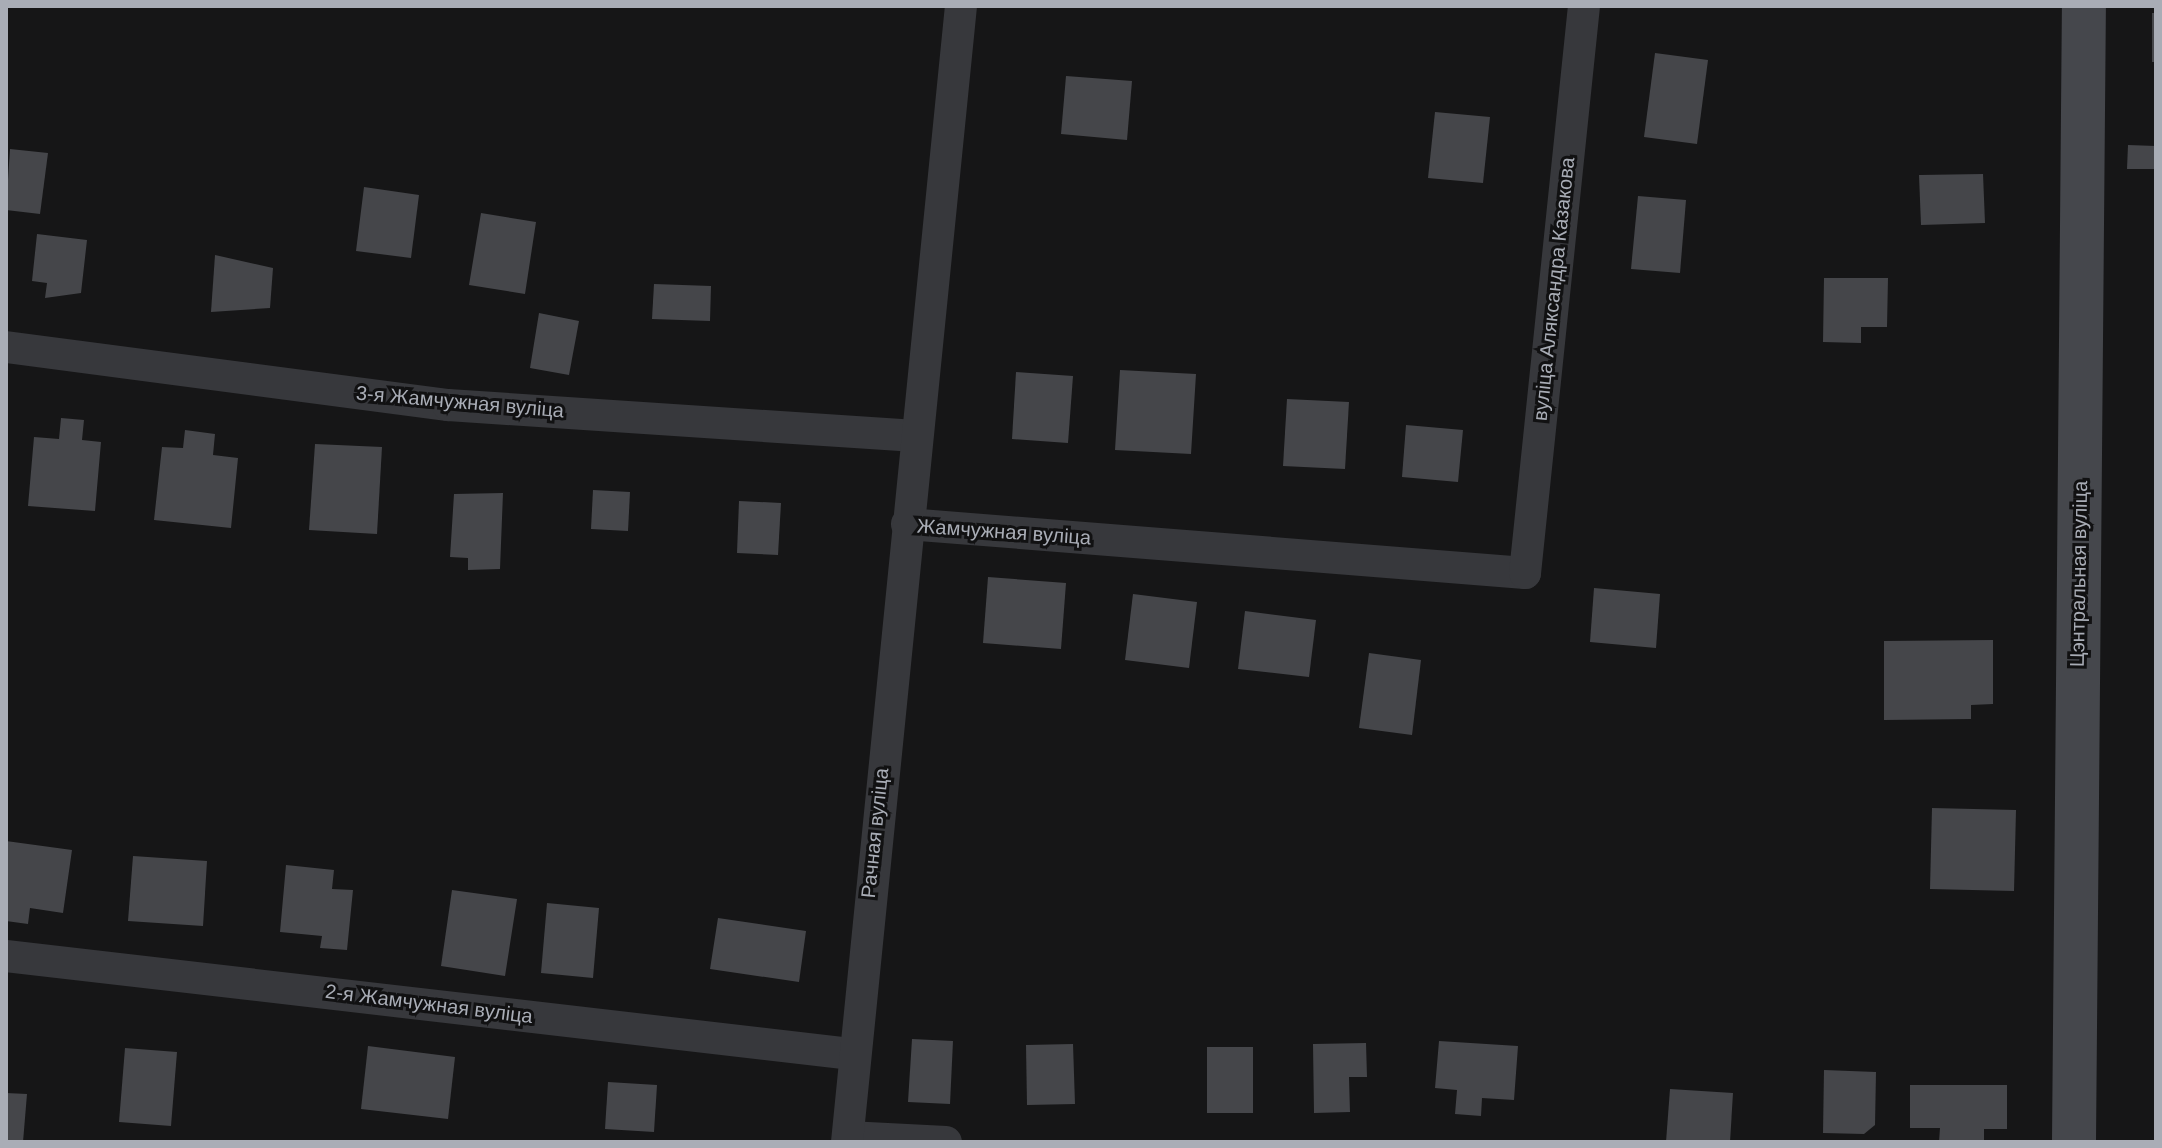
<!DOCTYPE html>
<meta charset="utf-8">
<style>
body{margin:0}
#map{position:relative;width:2162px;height:1148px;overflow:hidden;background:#161617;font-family:Helvetica,sans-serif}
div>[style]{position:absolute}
.building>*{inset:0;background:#45464a}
.street>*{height:32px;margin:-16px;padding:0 16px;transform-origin:16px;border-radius:16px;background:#37383c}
.secondary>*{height:44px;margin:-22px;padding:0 22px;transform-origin:22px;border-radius:22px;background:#45474c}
span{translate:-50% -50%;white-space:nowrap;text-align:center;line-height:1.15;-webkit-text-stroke:6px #111112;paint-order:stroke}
.street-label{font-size:20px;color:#a9adb6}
.frame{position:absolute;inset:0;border:8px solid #a9adb6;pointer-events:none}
</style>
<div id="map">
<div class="building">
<div style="clip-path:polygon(2152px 13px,2156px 13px,2156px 62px,2152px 62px)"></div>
<div style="clip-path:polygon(1655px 53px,1708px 60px,1697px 144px,1644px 137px)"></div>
<div style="clip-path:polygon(1066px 76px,1132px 81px,1127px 140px,1061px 134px)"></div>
<div style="clip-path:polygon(1435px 112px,1490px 117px,1483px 183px,1428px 178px)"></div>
<div style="clip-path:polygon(2128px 145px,2156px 146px,2156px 169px,2127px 169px)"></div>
<div style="clip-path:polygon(10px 149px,48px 153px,40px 214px,6px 210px)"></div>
<div style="clip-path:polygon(1983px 174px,1985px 223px,1921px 225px,1919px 175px)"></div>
<div style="clip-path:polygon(364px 187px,419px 195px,411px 258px,356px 251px)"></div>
<div style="clip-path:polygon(1638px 196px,1686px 200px,1680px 273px,1631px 269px)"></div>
<div style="clip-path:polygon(481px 213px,536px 222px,525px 294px,469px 285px)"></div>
<div style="clip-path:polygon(37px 234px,87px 240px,81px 293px,45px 298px,47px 283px,32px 281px)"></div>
<div style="clip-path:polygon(215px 255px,273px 268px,270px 308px,211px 312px)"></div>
<div style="clip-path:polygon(1824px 278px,1888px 278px,1887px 327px,1861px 327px,1861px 343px,1823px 342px)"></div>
<div style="clip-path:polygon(654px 284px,711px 286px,710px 321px,652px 319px)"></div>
<div style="clip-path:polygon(539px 313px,579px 321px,569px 375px,530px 368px)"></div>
<div style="clip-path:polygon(1120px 370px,1196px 374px,1191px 454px,1115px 450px)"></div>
<div style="clip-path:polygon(1016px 372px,1073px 376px,1068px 443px,1012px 439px)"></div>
<div style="clip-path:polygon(1287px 399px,1349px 402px,1345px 469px,1283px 466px)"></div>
<div style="clip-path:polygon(61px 418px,84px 420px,82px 440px,101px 442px,95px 511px,28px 506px,34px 437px,59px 439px)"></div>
<div style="clip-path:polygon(1406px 425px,1463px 430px,1458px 482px,1402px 477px)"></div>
<div style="clip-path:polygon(185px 430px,215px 434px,213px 455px,238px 458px,231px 528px,154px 520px,162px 447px,183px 448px)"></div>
<div style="clip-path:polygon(315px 444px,382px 447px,377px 534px,309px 530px)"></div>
<div style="clip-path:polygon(593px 490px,630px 492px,628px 531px,591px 529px)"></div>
<div style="clip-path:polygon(503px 493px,500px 569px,468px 570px,468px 558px,450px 557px,454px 494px)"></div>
<div style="clip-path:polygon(739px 501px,781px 503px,778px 555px,737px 553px)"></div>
<div style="clip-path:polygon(988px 577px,1066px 583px,1061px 649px,983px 643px)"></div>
<div style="clip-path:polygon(1594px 588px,1660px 594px,1656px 648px,1590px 642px)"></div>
<div style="clip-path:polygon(1133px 594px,1197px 602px,1189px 668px,1125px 660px)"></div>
<div style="clip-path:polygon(1245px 611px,1316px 620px,1309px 677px,1238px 669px)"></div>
<div style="clip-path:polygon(1993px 640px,1993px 704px,1971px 705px,1971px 719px,1884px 720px,1884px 641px)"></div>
<div style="clip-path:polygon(1369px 653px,1421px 660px,1412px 735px,1359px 728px)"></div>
<div style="clip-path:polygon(1932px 808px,2016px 810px,2014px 891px,1930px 889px)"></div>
<div style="clip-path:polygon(6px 841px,72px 850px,63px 913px,30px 908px,28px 924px,6px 921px)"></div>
<div style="clip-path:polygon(133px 856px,207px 861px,203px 926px,128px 921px)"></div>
<div style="clip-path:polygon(286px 865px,334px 870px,332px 889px,353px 890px,347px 950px,320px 948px,322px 936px,280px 932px)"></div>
<div style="clip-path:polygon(452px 890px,517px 899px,505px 976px,441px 966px)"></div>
<div style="clip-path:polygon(547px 903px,599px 908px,593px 978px,541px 973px)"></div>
<div style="clip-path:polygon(718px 918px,806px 931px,799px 982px,710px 969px)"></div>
<div style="clip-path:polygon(912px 1039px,953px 1041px,950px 1104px,908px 1102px)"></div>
<div style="clip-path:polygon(1439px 1041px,1518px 1046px,1514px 1100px,1482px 1098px,1481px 1116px,1455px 1114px,1457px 1090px,1435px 1088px)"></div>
<div style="clip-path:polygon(1366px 1043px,1367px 1077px,1349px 1077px,1350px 1112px,1314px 1113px,1313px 1044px)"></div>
<div style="clip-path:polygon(1073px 1044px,1075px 1104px,1027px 1105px,1026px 1045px)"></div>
<div style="clip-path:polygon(368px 1046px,455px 1057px,448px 1119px,361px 1109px)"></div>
<div style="clip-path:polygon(1207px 1047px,1253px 1047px,1253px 1113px,1207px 1113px)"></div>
<div style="clip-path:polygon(125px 1048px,177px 1052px,171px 1126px,119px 1122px)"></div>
<div style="clip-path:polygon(1824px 1070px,1876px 1072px,1875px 1125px,1864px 1134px,1823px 1133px)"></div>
<div style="clip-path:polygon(608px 1082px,657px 1085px,654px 1132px,605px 1129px)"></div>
<div style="clip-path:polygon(1910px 1085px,2007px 1085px,2007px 1129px,1984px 1129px,1984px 1142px,1939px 1142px,1940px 1128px,1910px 1128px)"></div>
<div style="clip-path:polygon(1670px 1089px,1733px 1093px,1730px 1142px,1666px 1142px)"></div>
<div style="clip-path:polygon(6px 1093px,27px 1094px,23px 1142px,6px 1142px)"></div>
</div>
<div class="street">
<div style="left:6px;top:347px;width:446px;rotate:7.5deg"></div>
<div style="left:448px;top:405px;width:469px;rotate:3.8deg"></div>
<div style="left:907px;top:524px;width:620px;rotate:4.53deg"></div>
<div style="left:1525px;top:573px;width:570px;rotate:-84.06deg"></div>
<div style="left:6px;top:956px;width:852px;rotate:6.61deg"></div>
<div style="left:848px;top:1137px;width:98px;rotate:2.9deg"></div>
<div style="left:847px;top:1142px;width:1142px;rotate:-84.27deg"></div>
</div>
<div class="secondary">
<div style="left:2074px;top:1142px;width:1136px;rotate:-89.5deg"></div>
</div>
<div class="street-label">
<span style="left:1554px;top:289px;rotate:-84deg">вуліца Аляксандра Казакова</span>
<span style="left:460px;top:402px;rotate:5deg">3-я Жамчужная вуліца</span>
<span style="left:1004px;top:532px;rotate:4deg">Жамчужная вуліца</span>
<span style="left:2079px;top:574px;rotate:-89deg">Цэнтральная вуліца</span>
<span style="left:875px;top:833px;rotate:-84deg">Рачная вуліца</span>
<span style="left:429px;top:1004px;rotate:7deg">2-я Жамчужная вуліца</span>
</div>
<div class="frame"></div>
</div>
